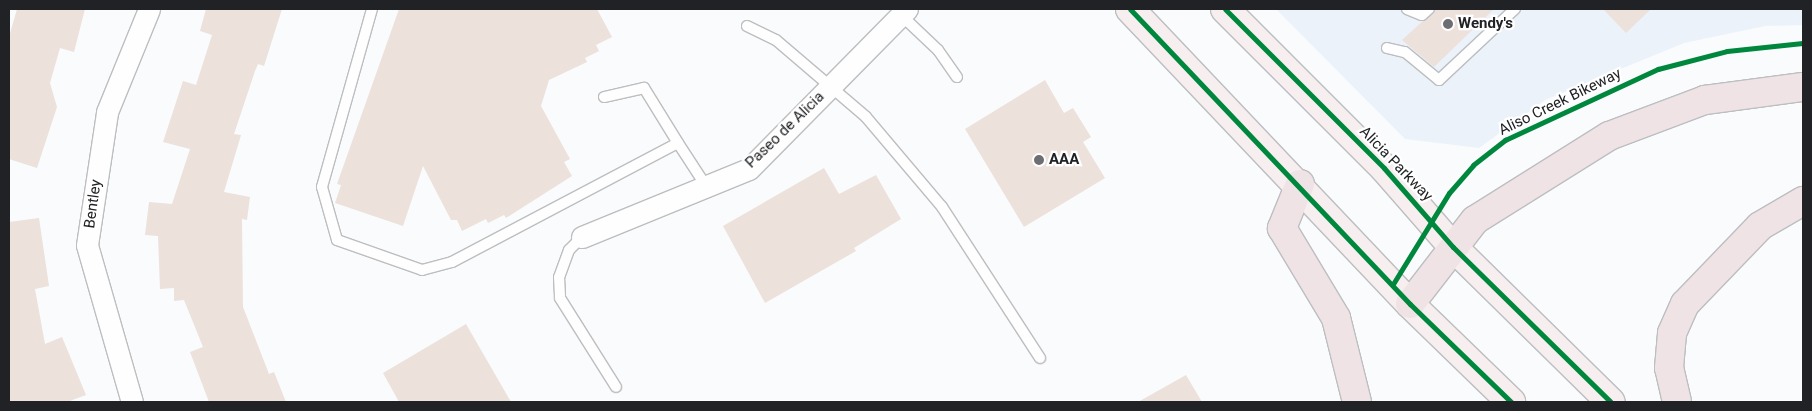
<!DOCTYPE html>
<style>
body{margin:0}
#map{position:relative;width:1812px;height:411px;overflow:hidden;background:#fafbfd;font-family:Roboto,sans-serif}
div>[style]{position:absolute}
.built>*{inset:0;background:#ebf2fa}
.building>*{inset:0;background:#ece1db}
.roads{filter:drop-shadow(1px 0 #bcbec0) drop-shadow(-1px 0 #bcbec0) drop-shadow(0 1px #bcbec0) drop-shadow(0 -1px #bcbec0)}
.lane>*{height:10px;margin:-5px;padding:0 5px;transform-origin:5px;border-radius:5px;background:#fefeff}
.street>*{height:21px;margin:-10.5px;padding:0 10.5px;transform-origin:10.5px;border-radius:10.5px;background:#fefeff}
.primary>*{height:28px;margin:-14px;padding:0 14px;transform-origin:14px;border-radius:14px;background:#f6eeef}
.highway>*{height:28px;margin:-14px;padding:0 14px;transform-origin:14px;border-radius:14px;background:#f0e3e5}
.cycleway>*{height:5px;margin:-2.5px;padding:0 2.5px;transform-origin:2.5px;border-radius:2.5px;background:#00873e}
.dots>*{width:14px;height:14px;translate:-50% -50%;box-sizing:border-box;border:2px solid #fff;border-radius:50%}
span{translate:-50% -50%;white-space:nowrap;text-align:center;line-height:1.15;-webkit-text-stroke:4.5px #fff;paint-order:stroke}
.poi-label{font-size:15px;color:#202225;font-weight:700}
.left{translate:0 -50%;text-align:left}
.street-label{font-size:15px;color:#202225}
.frame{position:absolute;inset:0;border:10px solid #202225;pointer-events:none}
</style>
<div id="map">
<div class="built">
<div style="clip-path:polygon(1276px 9px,1803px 9px,1803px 25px,1765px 26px,1684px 43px,1545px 100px,1479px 148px,1405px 139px)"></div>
</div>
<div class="building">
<div style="clip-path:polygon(17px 9px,85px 9px,74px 52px,60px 48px,50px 83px,57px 107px,37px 168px,9px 159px,9px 37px)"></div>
<div style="clip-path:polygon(206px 9px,282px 9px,264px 66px,258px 64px,255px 71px,234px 134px,241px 135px,224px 192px,250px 197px,247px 220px,242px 219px,243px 307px,269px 374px,274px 372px,286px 402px,209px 402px,190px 352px,203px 347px,184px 300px,174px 301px,174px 288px,160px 289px,158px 236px,145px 235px,149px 202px,172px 204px,190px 149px,163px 142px,183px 81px,196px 85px,212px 35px,200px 31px)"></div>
<div style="clip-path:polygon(399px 9px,597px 9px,612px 37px,596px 45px,599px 51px,585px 58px,587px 62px,549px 80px,541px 106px,570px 159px,564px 162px,572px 176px,506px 218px,504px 215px,488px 223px,486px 219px,462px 231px,457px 220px,451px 220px,423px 166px,403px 226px,335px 203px,341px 185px,337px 184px)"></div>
<div style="clip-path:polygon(1436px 9px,1494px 9px,1434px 67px,1402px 40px)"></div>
<div style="clip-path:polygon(1603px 9px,1651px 9px,1626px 33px)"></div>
<div style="clip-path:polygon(1045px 80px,1064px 113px,1073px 108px,1091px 137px,1083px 142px,1105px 178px,1024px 227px,965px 129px)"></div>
<div style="clip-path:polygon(824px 168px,839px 194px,876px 175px,901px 219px,854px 248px,856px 251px,765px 303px,723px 226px)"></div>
<div style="clip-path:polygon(39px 218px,49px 286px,35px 289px,45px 344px,62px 337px,86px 395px,67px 402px,9px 402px,9px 222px)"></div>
<div style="clip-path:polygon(466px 324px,511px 402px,399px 402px,383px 373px)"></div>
<div style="clip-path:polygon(1186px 375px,1202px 402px,1138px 402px)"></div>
</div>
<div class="roads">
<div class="lane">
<div style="left:372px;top:9px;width:185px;rotate:105.7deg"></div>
<div style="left:322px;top:187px;width:55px;rotate:74.2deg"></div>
<div style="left:337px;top:240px;width:90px;rotate:19.4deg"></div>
<div style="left:422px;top:270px;width:31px;rotate:-15deg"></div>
<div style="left:452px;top:262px;width:255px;rotate:-27.8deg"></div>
<div style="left:678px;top:143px;width:65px;rotate:-121.7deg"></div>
<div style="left:644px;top:88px;width:41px;rotate:167.3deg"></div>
<div style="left:1407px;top:9px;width:16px;rotate:22deg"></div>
<div style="left:1422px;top:15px;width:9px;rotate:-41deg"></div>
<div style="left:901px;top:15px;width:51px;rotate:43.4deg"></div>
<div style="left:938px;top:50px;width:33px;rotate:55deg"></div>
<div style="left:747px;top:26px;width:32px;rotate:26deg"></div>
<div style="left:776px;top:40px;width:118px;rotate:40.5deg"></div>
<div style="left:866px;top:117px;width:118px;rotate:49.8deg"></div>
<div style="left:942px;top:207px;width:180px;rotate:57deg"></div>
<div style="left:1387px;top:48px;width:18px;rotate:13deg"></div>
<div style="left:1405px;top:52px;width:44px;rotate:39.5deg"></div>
<div style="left:1439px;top:80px;width:104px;rotate:-43.1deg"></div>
<div style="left:678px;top:143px;width:51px;rotate:56.9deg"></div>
<div style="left:582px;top:237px;width:18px;rotate:135deg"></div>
<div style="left:569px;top:250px;width:29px;rotate:110deg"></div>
<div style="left:559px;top:277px;width:21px;rotate:87deg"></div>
<div style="left:560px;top:298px;width:105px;rotate:57.8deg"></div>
</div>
<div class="street">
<div style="left:582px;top:237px;width:180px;rotate:-22.2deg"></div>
<div style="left:749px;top:169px;width:225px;rotate:-45.4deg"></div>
<div style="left:132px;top:402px;width:163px;rotate:-106deg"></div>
<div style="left:87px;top:245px;width:134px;rotate:-81.4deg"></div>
<div style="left:107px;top:112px;width:111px;rotate:-67.8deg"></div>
</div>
<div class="primary">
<div style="left:1130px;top:9px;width:407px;rotate:46.5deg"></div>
<div style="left:1410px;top:304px;width:141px;rotate:44.1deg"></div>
<div style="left:1225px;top:9px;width:225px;rotate:45deg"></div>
<div style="left:1384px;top:168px;width:105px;rotate:48.9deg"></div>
<div style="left:1453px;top:247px;width:221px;rotate:44.5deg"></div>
</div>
<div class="highway">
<div style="left:1300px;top:184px;width:48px;rotate:112.2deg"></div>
<div style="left:1282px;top:228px;width:105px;rotate:59deg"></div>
<div style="left:1336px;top:318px;width:87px;rotate:76deg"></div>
<div style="left:1410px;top:304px;width:106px;rotate:-52.3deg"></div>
<div style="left:1475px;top:220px;width:158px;rotate:-32.1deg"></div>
<div style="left:1609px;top:136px;width:103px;rotate:-20.6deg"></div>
<div style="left:1705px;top:100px;width:99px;rotate:-7.6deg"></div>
<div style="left:1677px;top:402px;width:35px;rotate:-103deg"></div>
<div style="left:1669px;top:368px;width:35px;rotate:-85deg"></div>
<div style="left:1672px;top:333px;width:32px;rotate:-66deg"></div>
<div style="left:1685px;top:304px;width:108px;rotate:-46.1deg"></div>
<div style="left:1760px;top:226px;width:50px;rotate:-30.2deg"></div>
</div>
</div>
<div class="cycleway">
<div style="left:1130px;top:9px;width:407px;rotate:46.5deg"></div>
<div style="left:1410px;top:304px;width:141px;rotate:44.1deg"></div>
<div style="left:1225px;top:9px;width:225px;rotate:45deg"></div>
<div style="left:1384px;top:168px;width:105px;rotate:48.9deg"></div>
<div style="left:1453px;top:247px;width:221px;rotate:44.5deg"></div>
<div style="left:1393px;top:284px;width:107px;rotate:-58.4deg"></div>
<div style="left:1449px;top:193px;width:37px;rotate:-49deg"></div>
<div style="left:1473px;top:165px;width:41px;rotate:-38deg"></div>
<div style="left:1505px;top:140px;width:169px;rotate:-24.9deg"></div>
<div style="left:1658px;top:69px;width:71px;rotate:-14.6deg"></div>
<div style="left:1727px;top:51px;width:76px;rotate:-6deg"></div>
</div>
<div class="dots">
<div style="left:1448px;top:24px;background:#6c6e71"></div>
<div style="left:1039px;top:160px;background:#6c6e71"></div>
</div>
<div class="poi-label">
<span class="left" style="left:1458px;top:24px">Wendy's</span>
<span class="left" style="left:1049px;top:160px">AAA</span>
</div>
<div class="street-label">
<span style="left:1560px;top:102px;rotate:-26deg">Aliso Creek Bikeway</span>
<span style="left:785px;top:130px;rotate:-44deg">Paseo de Alicia</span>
<span style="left:1396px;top:164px;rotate:46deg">Alicia Parkway</span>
<span style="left:93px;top:204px;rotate:-82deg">Bentley</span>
</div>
<div class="frame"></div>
</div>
